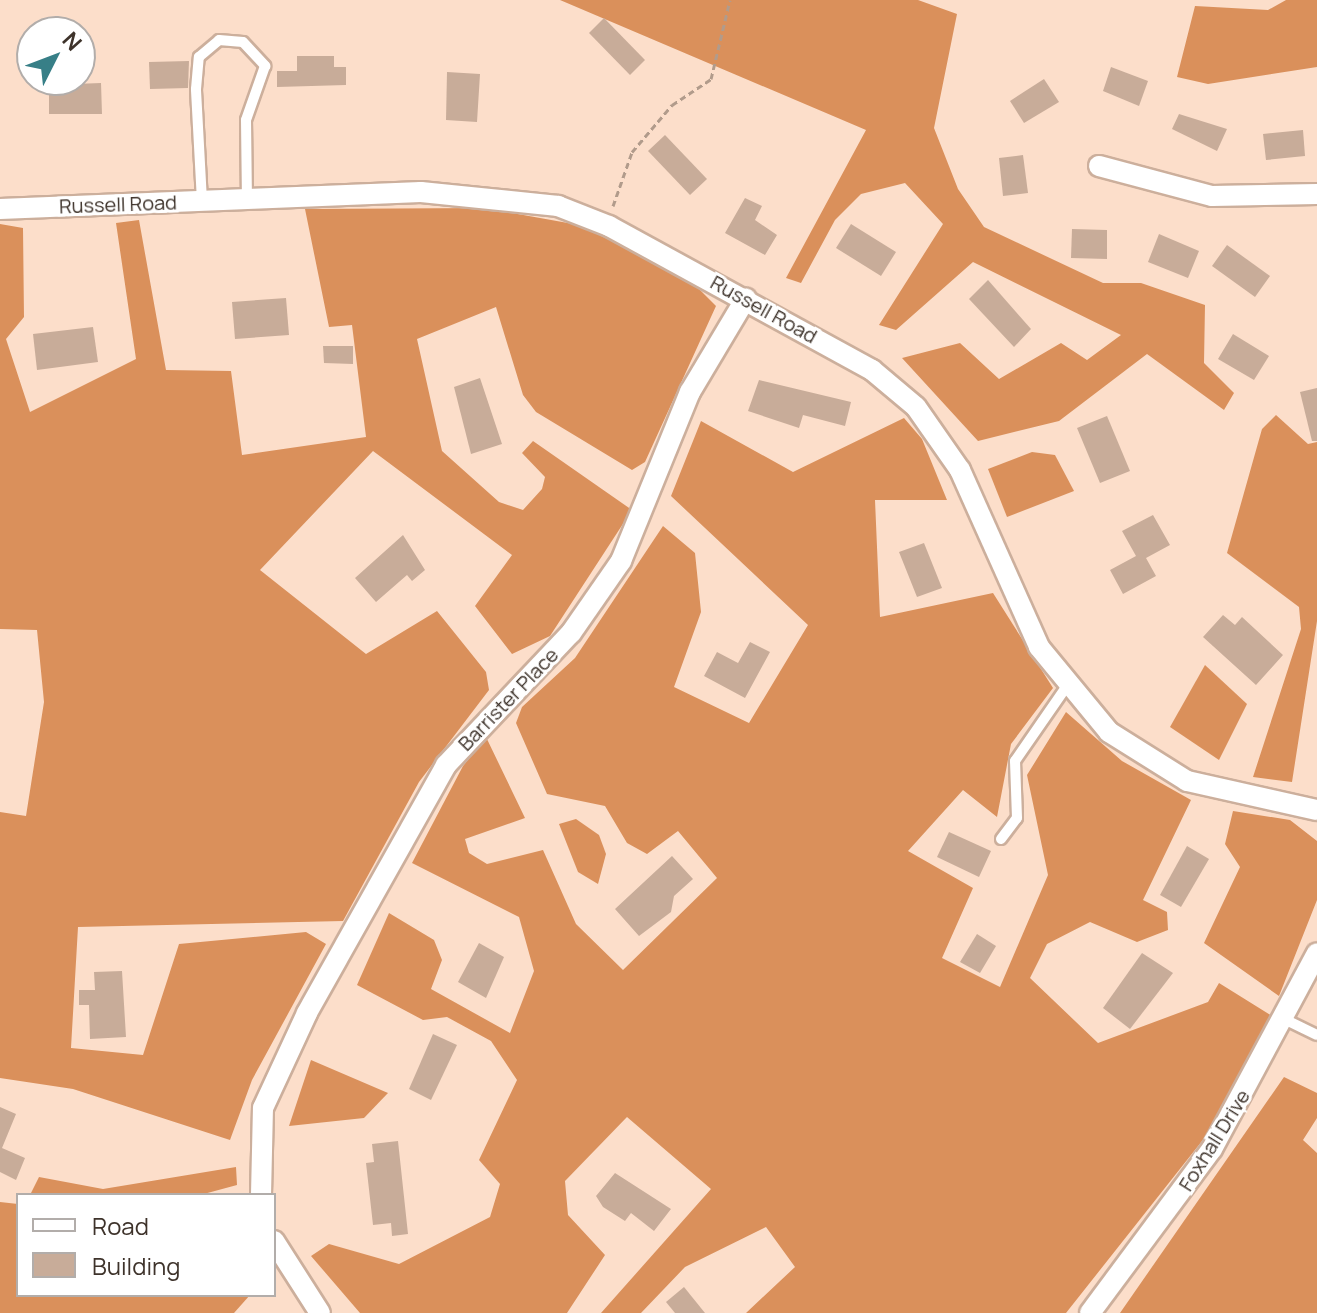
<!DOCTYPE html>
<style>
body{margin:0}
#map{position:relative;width:1317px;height:1313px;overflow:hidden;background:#fcdeca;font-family:Manrope,sans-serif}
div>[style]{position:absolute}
.forest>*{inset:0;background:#da905b}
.building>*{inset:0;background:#c8ac99}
.path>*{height:3px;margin-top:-1.5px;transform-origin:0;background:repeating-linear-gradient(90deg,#b19b8b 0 6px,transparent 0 10px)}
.roads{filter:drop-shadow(2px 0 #ccaf9c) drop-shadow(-2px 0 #ccaf9c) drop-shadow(0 2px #ccaf9c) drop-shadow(0 -2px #ccaf9c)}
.lane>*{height:10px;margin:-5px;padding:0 5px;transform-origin:5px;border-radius:5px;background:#fff}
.street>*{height:20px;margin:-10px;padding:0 10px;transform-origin:10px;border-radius:10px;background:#fff}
span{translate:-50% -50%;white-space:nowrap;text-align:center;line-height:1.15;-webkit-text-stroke:6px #fff;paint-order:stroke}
.street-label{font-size:20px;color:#3e332b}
.legend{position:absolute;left:16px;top:1193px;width:260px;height:104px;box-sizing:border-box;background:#fff;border:2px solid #b2adaa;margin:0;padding:10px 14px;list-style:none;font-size:24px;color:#3e332b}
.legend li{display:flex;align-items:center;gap:16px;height:40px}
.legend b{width:40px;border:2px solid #b2adaa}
.north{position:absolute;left:16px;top:16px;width:80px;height:80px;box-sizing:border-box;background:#fff;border:2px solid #b2adaa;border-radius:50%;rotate:48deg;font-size:22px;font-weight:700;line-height:32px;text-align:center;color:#3e332b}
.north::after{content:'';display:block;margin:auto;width:28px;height:36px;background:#377f87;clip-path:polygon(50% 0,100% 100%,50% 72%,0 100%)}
</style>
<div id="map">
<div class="forest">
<div style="clip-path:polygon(560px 0,918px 0,957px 14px,934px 128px,958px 189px,984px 227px,1103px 283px,1141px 283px,1205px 305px,1204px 363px,1234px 393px,1224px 410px,1147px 354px,1059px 421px,978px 441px,902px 358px,960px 343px,999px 379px,1061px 343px,1087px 360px,1121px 335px,973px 262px,896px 330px,879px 325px,943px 224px,905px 183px,861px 194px,835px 220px,801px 283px,786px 278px,866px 130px)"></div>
<div style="clip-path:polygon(1286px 0,1317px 0,1317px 67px,1208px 84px,1177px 77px,1195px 6px,1268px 10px)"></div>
<div style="clip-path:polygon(485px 208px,579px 225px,684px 274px,716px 306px,645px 462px,632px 470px,536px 412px,523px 395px,496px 307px,417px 339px,442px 451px,499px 502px,523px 510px,542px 489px,545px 477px,522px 453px,533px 441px,632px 510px,550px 636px,512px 654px,475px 606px,512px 555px,373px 451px,260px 570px,366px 654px,437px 611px,486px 672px,489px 690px,419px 782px,343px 921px,78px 927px,71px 1048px,143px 1055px,179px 944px,306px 932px,326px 944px,252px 1080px,230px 1140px,73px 1089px,0 1078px,0 812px,26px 816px,44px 702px,37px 630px,0 629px,0 224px,23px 228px,24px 317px,6px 339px,30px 412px,136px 359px,116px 223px,139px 220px,166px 370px,231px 371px,242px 455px,366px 437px,352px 325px,329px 327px,305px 209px)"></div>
<div style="clip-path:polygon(1276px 415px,1308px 444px,1317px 442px,1317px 621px,1292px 782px,1253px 777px,1301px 629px,1299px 607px,1227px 553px,1262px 429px)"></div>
<div style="clip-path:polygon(904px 418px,922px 439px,947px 500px,875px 500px,880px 617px,993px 593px,1053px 688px,1011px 744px,997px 817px,963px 790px,908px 851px,973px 888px,942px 958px,1000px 987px,1048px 875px,1027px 775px,1066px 712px,1122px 761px,1191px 800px,1143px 900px,1167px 912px,1168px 930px,1137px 942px,1090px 922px,1047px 944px,1030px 978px,1098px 1043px,1208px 1002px,1219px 983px,1272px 1016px,1206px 1136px,1066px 1313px,746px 1313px,795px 1267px,766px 1227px,685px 1267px,641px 1313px,601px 1313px,711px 1189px,627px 1117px,565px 1181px,568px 1215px,605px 1255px,567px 1313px,360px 1313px,311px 1256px,329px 1244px,399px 1264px,490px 1217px,500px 1184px,479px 1160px,517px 1080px,491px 1041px,447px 1017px,423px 1020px,357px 985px,389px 913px,434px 940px,442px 960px,431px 989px,510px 1033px,534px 971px,519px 917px,412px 863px,463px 766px,486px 737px,525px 818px,465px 839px,469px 853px,487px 864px,543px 850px,576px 924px,623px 970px,717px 878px,678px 831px,647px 854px,627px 843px,605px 806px,547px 794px,516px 723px,522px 707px,575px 658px,663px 526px,695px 553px,701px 612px,674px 687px,749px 723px,808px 625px,671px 496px,701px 421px,793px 472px)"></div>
<div style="clip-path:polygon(1032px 452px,1055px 455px,1074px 491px,1007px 517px,988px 469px)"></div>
<div style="clip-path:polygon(1205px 665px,1247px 704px,1219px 760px,1170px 727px)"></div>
<div style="clip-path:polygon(1233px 811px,1290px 820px,1317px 841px,1317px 900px,1279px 996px,1204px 943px,1240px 867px,1225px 844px)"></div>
<div style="clip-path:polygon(576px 819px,599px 835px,606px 854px,598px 884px,578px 872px,559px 824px)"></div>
<div style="clip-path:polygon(311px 1060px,388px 1093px,364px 1118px,289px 1126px)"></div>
<div style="clip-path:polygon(1284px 1077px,1317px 1093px,1317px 1118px,1303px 1140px,1317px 1153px,1317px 1313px,1120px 1313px)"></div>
<div style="clip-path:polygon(236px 1167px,237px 1185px,200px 1195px,30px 1195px,39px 1177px,103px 1189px)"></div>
<div style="clip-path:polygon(0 1202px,18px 1204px,18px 1295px,250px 1295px,234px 1313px,0 1313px)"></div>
</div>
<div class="building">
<div style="clip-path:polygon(604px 18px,645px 60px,630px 75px,589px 33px)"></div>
<div style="clip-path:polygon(297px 56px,334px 56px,334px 67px,346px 67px,346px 85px,277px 87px,277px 71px,297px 71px)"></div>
<div style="clip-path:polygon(189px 61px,188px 88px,150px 89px,149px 62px)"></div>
<div style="clip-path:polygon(1111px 67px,1148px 81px,1139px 106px,1103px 91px)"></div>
<div style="clip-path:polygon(447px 72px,480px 74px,477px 122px,446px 120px)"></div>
<div style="clip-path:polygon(1044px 79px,1059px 102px,1024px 123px,1010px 101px)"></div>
<div style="clip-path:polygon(101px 83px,102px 114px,49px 114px,49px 85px)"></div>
<div style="clip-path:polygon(1179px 114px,1227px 129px,1217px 151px,1172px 129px)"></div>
<div style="clip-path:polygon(1303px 130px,1305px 156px,1266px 160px,1263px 134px)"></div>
<div style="clip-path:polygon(665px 135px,707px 179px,690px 195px,648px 151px)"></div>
<div style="clip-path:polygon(1023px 155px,1028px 193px,1003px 196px,999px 158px)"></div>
<div style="clip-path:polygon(745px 198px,762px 206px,755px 220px,777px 235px,765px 255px,725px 233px)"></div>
<div style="clip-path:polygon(851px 224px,896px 252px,881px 276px,836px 248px)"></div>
<div style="clip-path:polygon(1072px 229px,1107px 230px,1107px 259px,1071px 258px)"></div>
<div style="clip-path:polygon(1159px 234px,1199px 251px,1188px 278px,1148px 262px)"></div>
<div style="clip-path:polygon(1227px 245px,1270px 276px,1255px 297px,1212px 266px)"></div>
<div style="clip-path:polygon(988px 280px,1031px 329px,1014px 347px,969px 299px)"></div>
<div style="clip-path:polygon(286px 298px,289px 335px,235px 339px,232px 302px)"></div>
<div style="clip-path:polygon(93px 327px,98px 362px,37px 370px,33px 334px)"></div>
<div style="clip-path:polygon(1233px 334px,1269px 356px,1254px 380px,1218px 359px)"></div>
<div style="clip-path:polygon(323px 346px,353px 346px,353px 364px,324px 363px)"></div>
<div style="clip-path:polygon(480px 378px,502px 444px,471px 454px,454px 387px)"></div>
<div style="clip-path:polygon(759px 380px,851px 402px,845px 426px,803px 415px,799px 428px,748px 411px)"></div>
<div style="clip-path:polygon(1317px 388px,1317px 441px,1312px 441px,1300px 392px)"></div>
<div style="clip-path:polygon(1107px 416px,1130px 471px,1100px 483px,1077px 428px)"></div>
<div style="clip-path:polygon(1153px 515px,1170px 545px,1146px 558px,1156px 576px,1123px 594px,1110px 570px,1136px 556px,1122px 531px)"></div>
<div style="clip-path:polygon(403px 535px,425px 570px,412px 581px,407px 575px,376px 602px,355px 578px)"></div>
<div style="clip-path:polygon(924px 543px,942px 588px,917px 597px,899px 552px)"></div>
<div style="clip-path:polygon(1223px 615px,1235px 625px,1242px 617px,1283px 655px,1256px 685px,1203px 637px)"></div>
<div style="clip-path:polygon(750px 642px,770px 652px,745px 698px,704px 676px,717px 652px,738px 663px)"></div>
<div style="clip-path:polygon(949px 832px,991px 851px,979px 877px,937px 857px)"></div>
<div style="clip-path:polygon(1187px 846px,1209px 859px,1181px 907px,1160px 895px)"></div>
<div style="clip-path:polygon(672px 856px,693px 879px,674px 896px,671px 912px,639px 936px,615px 909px)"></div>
<div style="clip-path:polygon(977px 934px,996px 946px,980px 973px,960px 962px)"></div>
<div style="clip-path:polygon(479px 943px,504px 957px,486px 998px,458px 982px)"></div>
<div style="clip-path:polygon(1142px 953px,1173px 973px,1130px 1029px,1103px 1008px)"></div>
<div style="clip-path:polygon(122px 971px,126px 1037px,90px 1039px,89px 1005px,79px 1005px,79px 990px,95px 990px,94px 972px)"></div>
<div style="clip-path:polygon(433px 1034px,457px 1045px,431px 1100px,409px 1089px)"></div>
<div style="clip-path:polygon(0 1107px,16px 1114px,2px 1148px,25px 1158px,16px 1180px,0 1172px)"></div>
<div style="clip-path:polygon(398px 1141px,408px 1234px,392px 1236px,391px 1223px,373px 1225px,366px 1163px,374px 1162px,372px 1144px)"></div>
<div style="clip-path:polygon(615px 1173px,671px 1209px,654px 1231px,631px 1213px,625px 1221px,603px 1207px,596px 1196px)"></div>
<div style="clip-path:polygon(684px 1287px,705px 1313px,675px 1313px,666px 1302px)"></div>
</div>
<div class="path">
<div style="left:613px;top:206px;width:57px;rotate:-70.6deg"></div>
<div style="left:632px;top:152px;width:62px;rotate:-49.6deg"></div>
<div style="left:672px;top:105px;width:47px;rotate:-33.7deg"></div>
<div style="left:711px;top:79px;width:81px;rotate:-76.5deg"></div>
</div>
<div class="roads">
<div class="lane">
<div style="left:202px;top:201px;width:112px;rotate:-93.1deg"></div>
<div style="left:196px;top:89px;width:32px;rotate:-85deg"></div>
<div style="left:199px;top:57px;width:26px;rotate:-40deg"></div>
<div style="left:219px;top:40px;width:24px;rotate:5deg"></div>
<div style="left:243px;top:42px;width:33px;rotate:47deg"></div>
<div style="left:265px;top:66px;width:57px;rotate:109.4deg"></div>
<div style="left:246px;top:120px;width:79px;rotate:89.3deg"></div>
<div style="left:1001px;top:839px;width:26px;rotate:-53deg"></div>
<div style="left:1017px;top:818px;width:57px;rotate:-92deg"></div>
<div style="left:1015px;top:761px;width:91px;rotate:-55.3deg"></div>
<div style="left:1286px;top:1020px;width:34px;rotate:26deg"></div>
</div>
<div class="street">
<div style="left:1099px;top:166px;width:117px;rotate:14.9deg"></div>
<div style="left:1212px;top:196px;width:105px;rotate:-1.1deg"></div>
<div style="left:0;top:209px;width:421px;rotate:-2.3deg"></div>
<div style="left:421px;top:192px;width:138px;rotate:5.8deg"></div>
<div style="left:558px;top:206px;width:55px;rotate:21.4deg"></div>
<div style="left:609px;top:226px;width:300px;rotate:28.7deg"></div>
<div style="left:872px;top:370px;width:57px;rotate:40.1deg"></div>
<div style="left:916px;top:407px;width:77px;rotate:55.1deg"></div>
<div style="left:960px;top:470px;width:194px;rotate:65.9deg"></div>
<div style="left:1039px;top:647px;width:110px;rotate:50.5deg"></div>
<div style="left:1109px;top:732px;width:92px;rotate:32.1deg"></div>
<div style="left:1187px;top:781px;width:133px;rotate:12.6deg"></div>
<div style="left:261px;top:1195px;width:87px;rotate:-88.7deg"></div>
<div style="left:263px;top:1108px;width:105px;rotate:-65.1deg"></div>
<div style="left:307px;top:1013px;width:284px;rotate:-60.7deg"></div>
<div style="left:446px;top:765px;width:182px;rotate:-46.6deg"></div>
<div style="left:571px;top:633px;width:88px;rotate:-55.2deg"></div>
<div style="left:621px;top:561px;width:183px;rotate:-67.8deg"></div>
<div style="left:690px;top:392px;width:109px;rotate:-59.2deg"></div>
<div style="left:274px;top:1241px;width:85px;rotate:57.4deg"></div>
<div style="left:1090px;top:1313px;width:204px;rotate:-53.4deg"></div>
<div style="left:1212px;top:1149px;width:222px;rotate:-61.8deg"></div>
</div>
</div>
<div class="street-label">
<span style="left:118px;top:204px;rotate:-2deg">Russell Road</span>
<span style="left:764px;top:309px;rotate:29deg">Russell Road</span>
<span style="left:508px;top:699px;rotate:-46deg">Barrister Place</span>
<span style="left:1214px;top:1140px;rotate:-58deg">Foxhall Drive</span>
</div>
<ul class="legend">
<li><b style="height:10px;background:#fff"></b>Road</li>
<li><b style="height:22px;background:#c8ac99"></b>Building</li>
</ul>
<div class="north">N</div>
</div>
